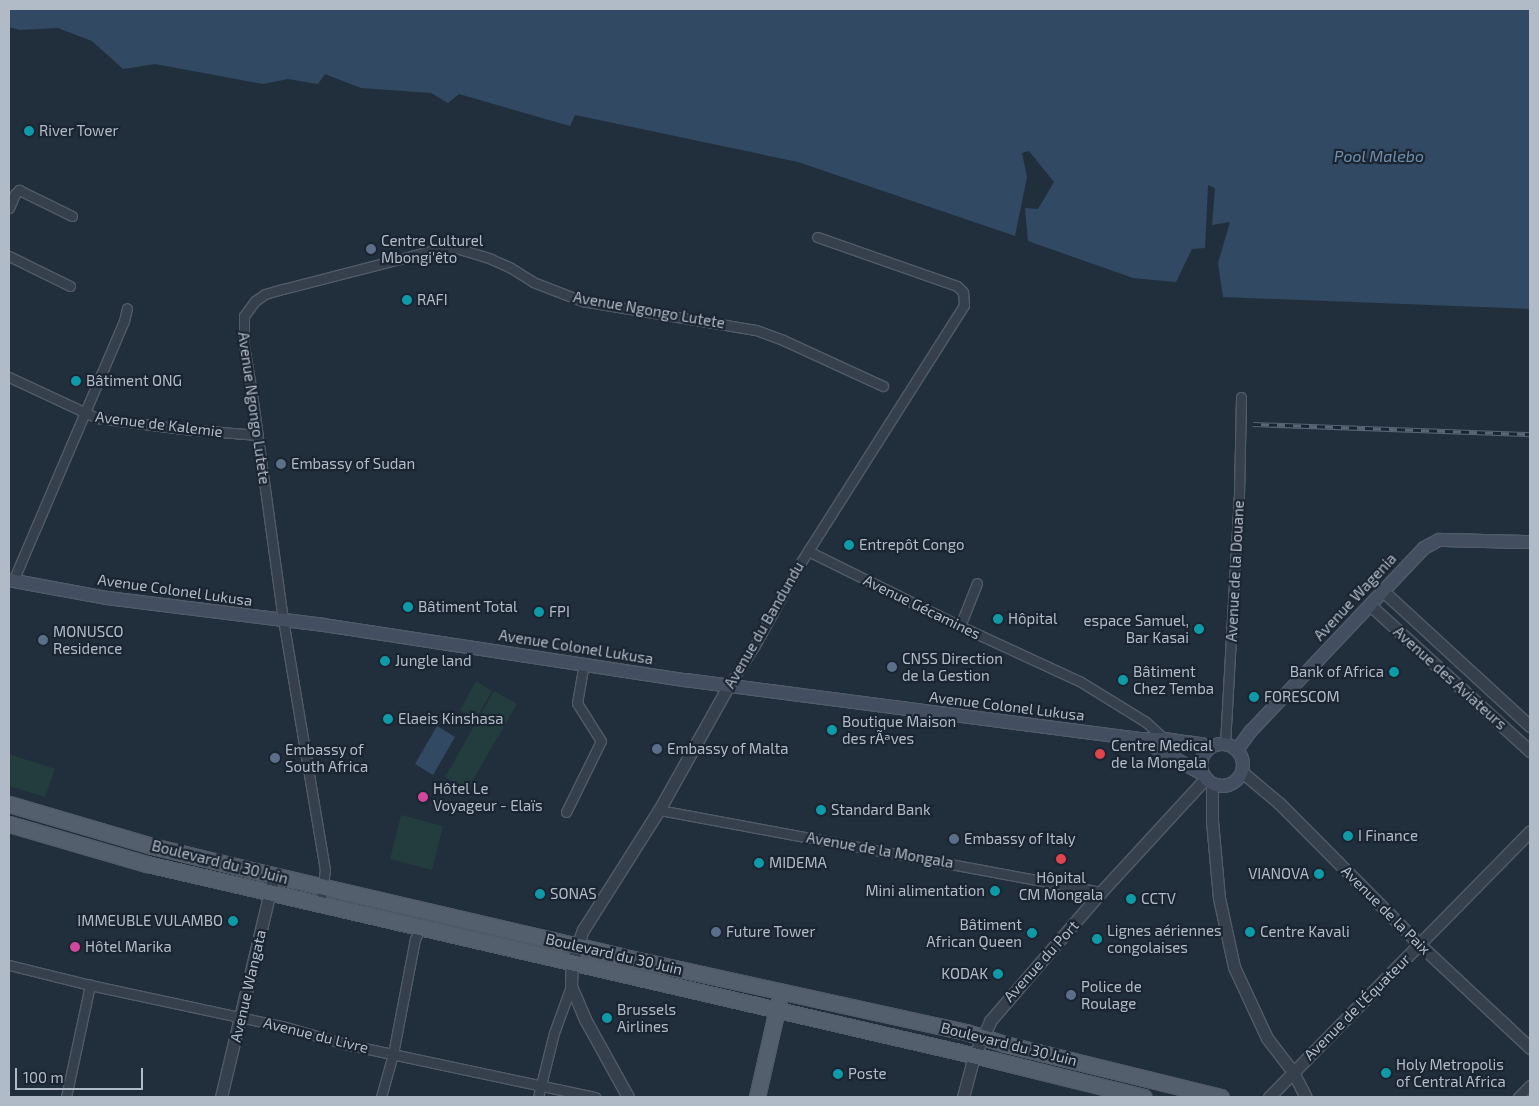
<!DOCTYPE html>
<meta charset="utf-8">
<style>
body{margin:0}
#map{position:relative;width:1539px;height:1106px;overflow:hidden;background:#212f3c;font-family:"Exo 2",sans-serif}
div>[style]{position:absolute}
.green>*{inset:0;background:#233c3d}
.water>*{inset:0;background:#324963}
.roads{filter:drop-shadow(1px 0 #515b67) drop-shadow(-1px 0 #515b67) drop-shadow(0 1px #515b67) drop-shadow(0 -1px #515b67)}
.minor>*{height:9px;margin:-4.5px;padding:0 4.5px;transform-origin:4.5px;border-radius:4.5px;background:#35404c}
.tertiary>*{height:11px;margin:-5.5px;padding:0 5.5px;transform-origin:5.5px;border-radius:5.5px;background:#35404c}
.secondary>*{height:12px;margin:-6px;padding:0 6px;transform-origin:6px;border-radius:6px;background:#434f60}
.secondary>.ring{margin:-6px;padding:0;box-sizing:content-box;background:none;border:12px solid #434f60;border-radius:50%}
.primary>*{height:15px;margin:-7.5px;padding:0 7.5px;transform-origin:7.5px;border-radius:7.5px;background:#535f6d}
.rail>*{height:4.5px;margin-top:-2.25px;transform-origin:0;background:repeating-linear-gradient(90deg,#1b2531 0 8px,#576574 0 16px);box-sizing:border-box;border-block:1px solid #576574}
.dots>*{width:14px;height:14px;translate:-50% -50%;box-sizing:border-box;border:2px solid #1b2531;border-radius:50%}
span{translate:-50% -50%;white-space:nowrap;text-align:center;line-height:1.15;-webkit-text-stroke:4.5px #1b2531;paint-order:stroke}
.poi-label{font-size:15px;color:#b1bbc8}
.left{translate:0 -50%;text-align:left}
.right{translate:-100% -50%;text-align:right}
.street-label{font-size:15px;color:#b1bbc8}
.water-label{font-size:16px;color:#708dad;font-style:italic}
.frame{position:absolute;inset:0;border:10px solid #b1bbc8;pointer-events:none}
.scale{position:absolute;left:15px;top:1068px;width:128px;height:22px;box-sizing:border-box;border:2px solid #b1bbc8;border-top:0;padding-left:6px;font-size:15px;line-height:18px;white-space:nowrap;color:#b1bbc8;-webkit-text-stroke:4px #1b2531;paint-order:stroke}
</style>
<div id="map">
<div class="green">
<div style="clip-path:polygon(476px 681px,492px 691px,476px 719px,460px 710px)"></div>
<div style="clip-path:polygon(494px 691px,517px 704px,467px 790px,445px 777px)"></div>
<div style="clip-path:polygon(9px 754px,55px 769px,45px 797px,9px 786px)"></div>
<div style="clip-path:polygon(401px 815px,443px 826px,432px 870px,390px 859px)"></div>
</div>
<div class="water">
<div style="clip-path:polygon(9px 9px,1530px 9px,1530px 309px,1223px 297px,1218px 263px,1230px 222px,1212px 225px,1215px 188px,1208px 185px,1205px 248px,1192px 249px,1176px 282px,1133px 278px,1028px 241px,1025px 208px,1038px 209px,1054px 182px,1029px 151px,1022px 153px,1027px 177px,1015px 236px,798px 162px,575px 115px,570px 126px,459px 94px,448px 103px,431px 93px,361px 88px,325px 74px,318px 84px,288px 79px,263px 84px,155px 64px,123px 69px,92px 41px,58px 28px,19px 30px,9px 27px)"></div>
<div style="clip-path:polygon(437px 726px,455px 737px,433px 775px,415px 764px)"></div>
</div>
<div class="roads">
<div class="minor">
<div style="left:9px;top:208px;width:15px;rotate:-67deg"></div>
<div style="left:15px;top:194px;width:6px;rotate:-45deg"></div>
<div style="left:19px;top:190px;width:59px;rotate:26.1deg"></div>
<div style="left:9px;top:256px;width:68px;rotate:26.2deg"></div>
<div style="left:9px;top:377px;width:97px;rotate:25deg"></div>
<div style="left:97px;top:418px;width:87px;rotate:7.3deg"></div>
<div style="left:183px;top:429px;width:75px;rotate:4.6deg"></div>
<div style="left:808px;top:551px;width:169px;rotate:26.3deg"></div>
<div style="left:960px;top:626px;width:133px;rotate:24.8deg"></div>
<div style="left:1081px;top:682px;width:76px;rotate:31.6deg"></div>
<div style="left:1146px;top:722px;width:25px;rotate:43deg"></div>
<div style="left:13px;top:581px;width:283px;rotate:-66.9deg"></div>
<div style="left:124px;top:321px;width:13px;rotate:-77deg"></div>
<div style="left:960px;top:626px;width:46px;rotate:-68.4deg"></div>
<div style="left:729px;top:685px;width:45px;rotate:-56.7deg"></div>
<div style="left:754px;top:647px;width:97px;rotate:-61.1deg"></div>
<div style="left:801px;top:562px;width:304px;rotate:-57.6deg"></div>
<div style="left:964px;top:305px;width:13px;rotate:-94deg"></div>
<div style="left:963px;top:292px;width:8px;rotate:-135deg"></div>
<div style="left:957px;top:286px;width:148px;rotate:-160.7deg"></div>
<div style="left:1225px;top:744px;width:250px;rotate:-86.8deg"></div>
<div style="left:1239px;top:494px;width:97px;rotate:-88.8deg"></div>
<div style="left:659px;top:810px;width:450px;rotate:10.5deg"></div>
<div style="left:566px;top:812px;width:79px;rotate:-63.8deg"></div>
<div style="left:601px;top:741px;width:45px;rotate:-122.3deg"></div>
<div style="left:577px;top:703px;width:39px;rotate:-80deg"></div>
<div style="left:320px;top:905px;width:35px;rotate:-82deg"></div>
<div style="left:325px;top:870px;width:254px;rotate:-99.5deg"></div>
<div style="left:283px;top:620px;width:229px;rotate:-97.8deg"></div>
<div style="left:252px;top:393px;width:49px;rotate:-99.5deg"></div>
<div style="left:244px;top:345px;width:29px;rotate:-90deg"></div>
<div style="left:244px;top:316px;width:19px;rotate:-54deg"></div>
<div style="left:255px;top:301px;width:12px;rotate:-35deg"></div>
<div style="left:265px;top:294px;width:19px;rotate:-16deg"></div>
<div style="left:283px;top:289px;width:161px;rotate:-14.4deg"></div>
<div style="left:439px;top:249px;width:17px;rotate:-3deg"></div>
<div style="left:456px;top:248px;width:37px;rotate:17deg"></div>
<div style="left:491px;top:259px;width:22px;rotate:24deg"></div>
<div style="left:511px;top:268px;width:26px;rotate:32deg"></div>
<div style="left:533px;top:282px;width:53px;rotate:21.2deg"></div>
<div style="left:582px;top:301px;width:176px;rotate:9.5deg"></div>
<div style="left:756px;top:330px;width:29px;rotate:20deg"></div>
<div style="left:783px;top:340px;width:110px;rotate:24.7deg"></div>
<div style="left:9px;top:965px;width:83px;rotate:13.9deg"></div>
<div style="left:90px;top:985px;width:196px;rotate:12.1deg"></div>
<div style="left:282px;top:1026px;width:66px;rotate:15.9deg"></div>
<div style="left:345px;top:1044px;width:256px;rotate:12deg"></div>
<div style="left:66px;top:1097px;width:115px;rotate:-77.9deg"></div>
<div style="left:381px;top:1097px;width:45px;rotate:-74.4deg"></div>
<div style="left:393px;top:1054px;width:117px;rotate:-79.2deg"></div>
<div style="left:415px;top:939px;width:13px;rotate:-63deg"></div>
<div style="left:538px;top:1097px;width:66px;rotate:-76deg"></div>
<div style="left:554px;top:1033px;width:50px;rotate:-70.1deg"></div>
<div style="left:1518px;top:1097px;width:17px;rotate:-45deg"></div>
</div>
<div class="tertiary">
<div style="left:1383px;top:591px;width:200px;rotate:42.6deg"></div>
<div style="left:1370px;top:605px;width:217px;rotate:42.4deg"></div>
<div style="left:1242px;top:772px;width:48px;rotate:40deg"></div>
<div style="left:1279px;top:803px;width:199px;rotate:45.2deg"></div>
<div style="left:1419px;top:944px;width:152px;rotate:43.1deg"></div>
<div style="left:1212px;top:783px;width:38px;rotate:90deg"></div>
<div style="left:1212px;top:821px;width:77px;rotate:84.8deg"></div>
<div style="left:1219px;top:898px;width:71px;rotate:77.7deg"></div>
<div style="left:1234px;top:967px;width:78px;rotate:65.1deg"></div>
<div style="left:1267px;top:1038px;width:43px;rotate:52.6deg"></div>
<div style="left:1293px;top:1072px;width:28px;rotate:63deg"></div>
<div style="left:221px;top:1097px;width:228px;rotate:-76.6deg"></div>
<div style="left:628px;top:1097px;width:89px;rotate:-118.9deg"></div>
<div style="left:585px;top:1019px;width:36px;rotate:-113deg"></div>
<div style="left:571px;top:986px;width:23px;rotate:-88deg"></div>
<div style="left:572px;top:963px;width:35px;rotate:-72deg"></div>
<div style="left:583px;top:930px;width:142px;rotate:-57.7deg"></div>
<div style="left:659px;top:810px;width:143px;rotate:-60.8deg"></div>
<div style="left:963px;top:1097px;width:42px;rotate:-75deg"></div>
<div style="left:974px;top:1056px;width:38px;rotate:-65deg"></div>
<div style="left:990px;top:1021px;width:170px;rotate:-49.3deg"></div>
<div style="left:1101px;top:892px;width:155px;rotate:-47.4deg"></div>
<div style="left:1269px;top:1097px;width:373px;rotate:-45.5deg"></div>
</div>
<div class="secondary">
<div style="left:9px;top:580px;width:100px;rotate:10.4deg"></div>
<div style="left:107px;top:598px;width:219px;rotate:7.1deg"></div>
<div style="left:324px;top:625px;width:365px;rotate:8.7deg"></div>
<div style="left:685px;top:680px;width:458px;rotate:7.4deg"></div>
<div style="left:1139px;top:739px;width:25px"></div>
<div style="left:1164px;top:739px;width:49px;rotate:8.1deg"></div>
<div style="left:1142px;top:740px;width:71px;rotate:29.4deg"></div>
<div class="ring" style="left:1201px;top:744px;width:30px;height:30px"></div>
<div style="left:1237px;top:750px;width:24px;rotate:-54deg"></div>
<div style="left:1251px;top:731px;width:252px;rotate:-46.6deg"></div>
<div style="left:1424px;top:548px;width:17px;rotate:-28deg"></div>
<div style="left:1439px;top:540px;width:91px;rotate:1.3deg"></div>
</div>
<div class="primary">
<div style="left:9px;top:804px;width:149px;rotate:16.4deg"></div>
<div style="left:152px;top:846px;width:115px;rotate:13.6deg"></div>
<div style="left:264px;top:873px;width:366px;rotate:13.1deg"></div>
<div style="left:620px;top:956px;width:354px;rotate:12.4deg"></div>
<div style="left:966px;top:1032px;width:41px;rotate:17.1deg"></div>
<div style="left:1005px;top:1044px;width:222px;rotate:13.8deg"></div>
<div style="left:9px;top:824px;width:144px;rotate:16.2deg"></div>
<div style="left:147px;top:864px;width:869px;rotate:13.03deg"></div>
<div style="left:994px;top:1060px;width:154px;rotate:13.9deg"></div>
<div style="left:757px;top:1097px;width:99px;rotate:-77.2deg"></div>
</div>
</div>
<div class="rail">
<div style="left:1253px;top:424px;width:277px;rotate:2.1deg"></div>
</div>
<div class="dots">
<div style="left:29px;top:131px;background:#0f9aa8"></div>
<div style="left:371px;top:249px;background:#5c6f8a"></div>
<div style="left:407px;top:300px;background:#0f9aa8"></div>
<div style="left:76px;top:381px;background:#0f9aa8"></div>
<div style="left:281px;top:464px;background:#5c6f8a"></div>
<div style="left:849px;top:545px;background:#0f9aa8"></div>
<div style="left:408px;top:607px;background:#0f9aa8"></div>
<div style="left:539px;top:612px;background:#0f9aa8"></div>
<div style="left:998px;top:619px;background:#0f9aa8"></div>
<div style="left:1199px;top:629px;background:#0f9aa8"></div>
<div style="left:43px;top:640px;background:#5c6f8a"></div>
<div style="left:385px;top:661px;background:#0f9aa8"></div>
<div style="left:892px;top:667px;background:#5c6f8a"></div>
<div style="left:1394px;top:672px;background:#0f9aa8"></div>
<div style="left:1123px;top:680px;background:#0f9aa8"></div>
<div style="left:1254px;top:697px;background:#0f9aa8"></div>
<div style="left:388px;top:719px;background:#0f9aa8"></div>
<div style="left:832px;top:730px;background:#0f9aa8"></div>
<div style="left:657px;top:749px;background:#5c6f8a"></div>
<div style="left:1100px;top:754px;background:#e0444e"></div>
<div style="left:275px;top:758px;background:#5c6f8a"></div>
<div style="left:423px;top:797px;background:#d1479c"></div>
<div style="left:821px;top:810px;background:#0f9aa8"></div>
<div style="left:1348px;top:836px;background:#0f9aa8"></div>
<div style="left:954px;top:839px;background:#5c6f8a"></div>
<div style="left:1061px;top:859px;background:#e0444e"></div>
<div style="left:759px;top:863px;background:#0f9aa8"></div>
<div style="left:1319px;top:874px;background:#0f9aa8"></div>
<div style="left:995px;top:891px;background:#0f9aa8"></div>
<div style="left:540px;top:894px;background:#0f9aa8"></div>
<div style="left:1131px;top:899px;background:#0f9aa8"></div>
<div style="left:233px;top:921px;background:#0f9aa8"></div>
<div style="left:716px;top:932px;background:#5c6f8a"></div>
<div style="left:1250px;top:932px;background:#0f9aa8"></div>
<div style="left:1032px;top:933px;background:#0f9aa8"></div>
<div style="left:1097px;top:939px;background:#0f9aa8"></div>
<div style="left:75px;top:947px;background:#d1479c"></div>
<div style="left:998px;top:974px;background:#0f9aa8"></div>
<div style="left:1071px;top:995px;background:#5c6f8a"></div>
<div style="left:607px;top:1018px;background:#0f9aa8"></div>
<div style="left:1386px;top:1073px;background:#0f9aa8"></div>
<div style="left:838px;top:1074px;background:#0f9aa8"></div>
</div>
<div class="poi-label">
<span class="left" style="left:39px;top:131px">River Tower</span>
<span class="left" style="left:381px;top:249px">Centre Culturel<br>Mbongi'êto</span>
<span class="left" style="left:417px;top:300px">RAFI</span>
<span class="left" style="left:86px;top:381px">Bâtiment ONG</span>
<span class="left" style="left:291px;top:464px">Embassy of Sudan</span>
<span class="left" style="left:859px;top:545px">Entrepôt Congo</span>
<span class="left" style="left:418px;top:607px">Bâtiment Total</span>
<span class="left" style="left:549px;top:612px">FPI</span>
<span class="left" style="left:1008px;top:619px">Hôpital</span>
<span class="right" style="left:1189px;top:629px">espace Samuel,<br>Bar Kasai</span>
<span class="left" style="left:53px;top:640px">MONUSCO<br>Residence</span>
<span class="left" style="left:902px;top:667px">CNSS Direction<br>de la Gestion</span>
<span class="left" style="left:395px;top:661px">Jungle land</span>
<span class="left" style="left:1133px;top:680px">Bâtiment<br>Chez Temba</span>
<span class="right" style="left:1384px;top:672px">Bank of Africa</span>
<span class="left" style="left:1264px;top:697px">FORESCOM</span>
<span class="left" style="left:398px;top:719px">Elaeis Kinshasa</span>
<span class="left" style="left:842px;top:730px">Boutique Maison<br>des rÃªves</span>
<span class="left" style="left:1111px;top:754px">Centre Medical<br>de la Mongala</span>
<span class="left" style="left:285px;top:758px">Embassy of<br>South Africa</span>
<span class="left" style="left:667px;top:749px">Embassy of Malta</span>
<span class="left" style="left:433px;top:797px">Hôtel Le<br>Voyageur - Elaïs</span>
<span class="left" style="left:831px;top:810px">Standard Bank</span>
<span class="left" style="left:1358px;top:836px">I Finance</span>
<span class="left" style="left:964px;top:839px">Embassy of Italy</span>
<span class="left" style="left:769px;top:863px">MIDEMA</span>
<span class="right" style="left:1309px;top:874px">VIANOVA</span>
<span style="left:1061px;top:886px">Hôpital<br>CM Mongala</span>
<span class="right" style="left:985px;top:891px">Mini alimentation</span>
<span class="left" style="left:550px;top:894px">SONAS</span>
<span class="left" style="left:1141px;top:899px">CCTV</span>
<span class="right" style="left:223px;top:921px">IMMEUBLE VULAMBO</span>
<span class="right" style="left:1022px;top:933px">Bâtiment<br>African Queen</span>
<span class="left" style="left:1107px;top:939px">Lignes aériennes<br>congolaises</span>
<span class="left" style="left:726px;top:932px">Future Tower</span>
<span class="left" style="left:1260px;top:932px">Centre Kavali</span>
<span class="left" style="left:85px;top:947px">Hôtel Marika</span>
<span class="right" style="left:988px;top:974px">KODAK</span>
<span class="left" style="left:1081px;top:995px">Police de<br>Roulage</span>
<span class="left" style="left:617px;top:1018px">Brussels<br>Airlines</span>
<span class="left" style="left:1396px;top:1073px">Holy Metropolis<br>of Central Africa</span>
<span class="left" style="left:848px;top:1074px">Poste</span>
</div>
<div class="street-label">
<span style="left:649px;top:310px;rotate:10deg">Avenue Ngongo Lutete</span>
<span style="left:254px;top:408px;rotate:82deg">Avenue Ngongo Lutete</span>
<span style="left:159px;top:424px;rotate:7deg">Avenue de Kalemie</span>
<span style="left:1235px;top:571px;rotate:-87deg">Avenue de la Douane</span>
<span style="left:175px;top:590px;rotate:8deg">Avenue Colonel Lukusa</span>
<span style="left:1355px;top:597px;rotate:-47deg">Avenue Wagenia</span>
<span style="left:922px;top:607px;rotate:26deg">Avenue Gécamines</span>
<span style="left:764px;top:625px;rotate:-60deg">Avenue du Bandundu</span>
<span style="left:576px;top:647px;rotate:9deg">Avenue Colonel Lukusa</span>
<span style="left:1450px;top:678px;rotate:42deg">Avenue des Aviateurs</span>
<span style="left:1007px;top:706px;rotate:7deg">Avenue Colonel Lukusa</span>
<span style="left:880px;top:850px;rotate:10deg">Avenue de la Mongala</span>
<span style="left:220px;top:862px;rotate:14deg">Boulevard du 30 Juin</span>
<span style="left:1386px;top:910px;rotate:45deg">Avenue de la Paix</span>
<span style="left:614px;top:954px;rotate:13deg">Boulevard du 30 Juin</span>
<span style="left:1041px;top:961px;rotate:-48deg">Avenue du Port</span>
<span style="left:248px;top:986px;rotate:-77deg">Avenue Wangata</span>
<span style="left:1357px;top:1007px;rotate:-45deg">Avenue de l'Équateur</span>
<span style="left:316px;top:1035px;rotate:14deg">Avenue du Livre</span>
<span style="left:1009px;top:1044px;rotate:14deg">Boulevard du 30 Juin</span>
</div>
<div class="water-label">
<span style="left:1379px;top:156px">Pool Malebo</span>
</div>
<div class="frame"></div>
<div class="scale">100 m</div>
</div>
